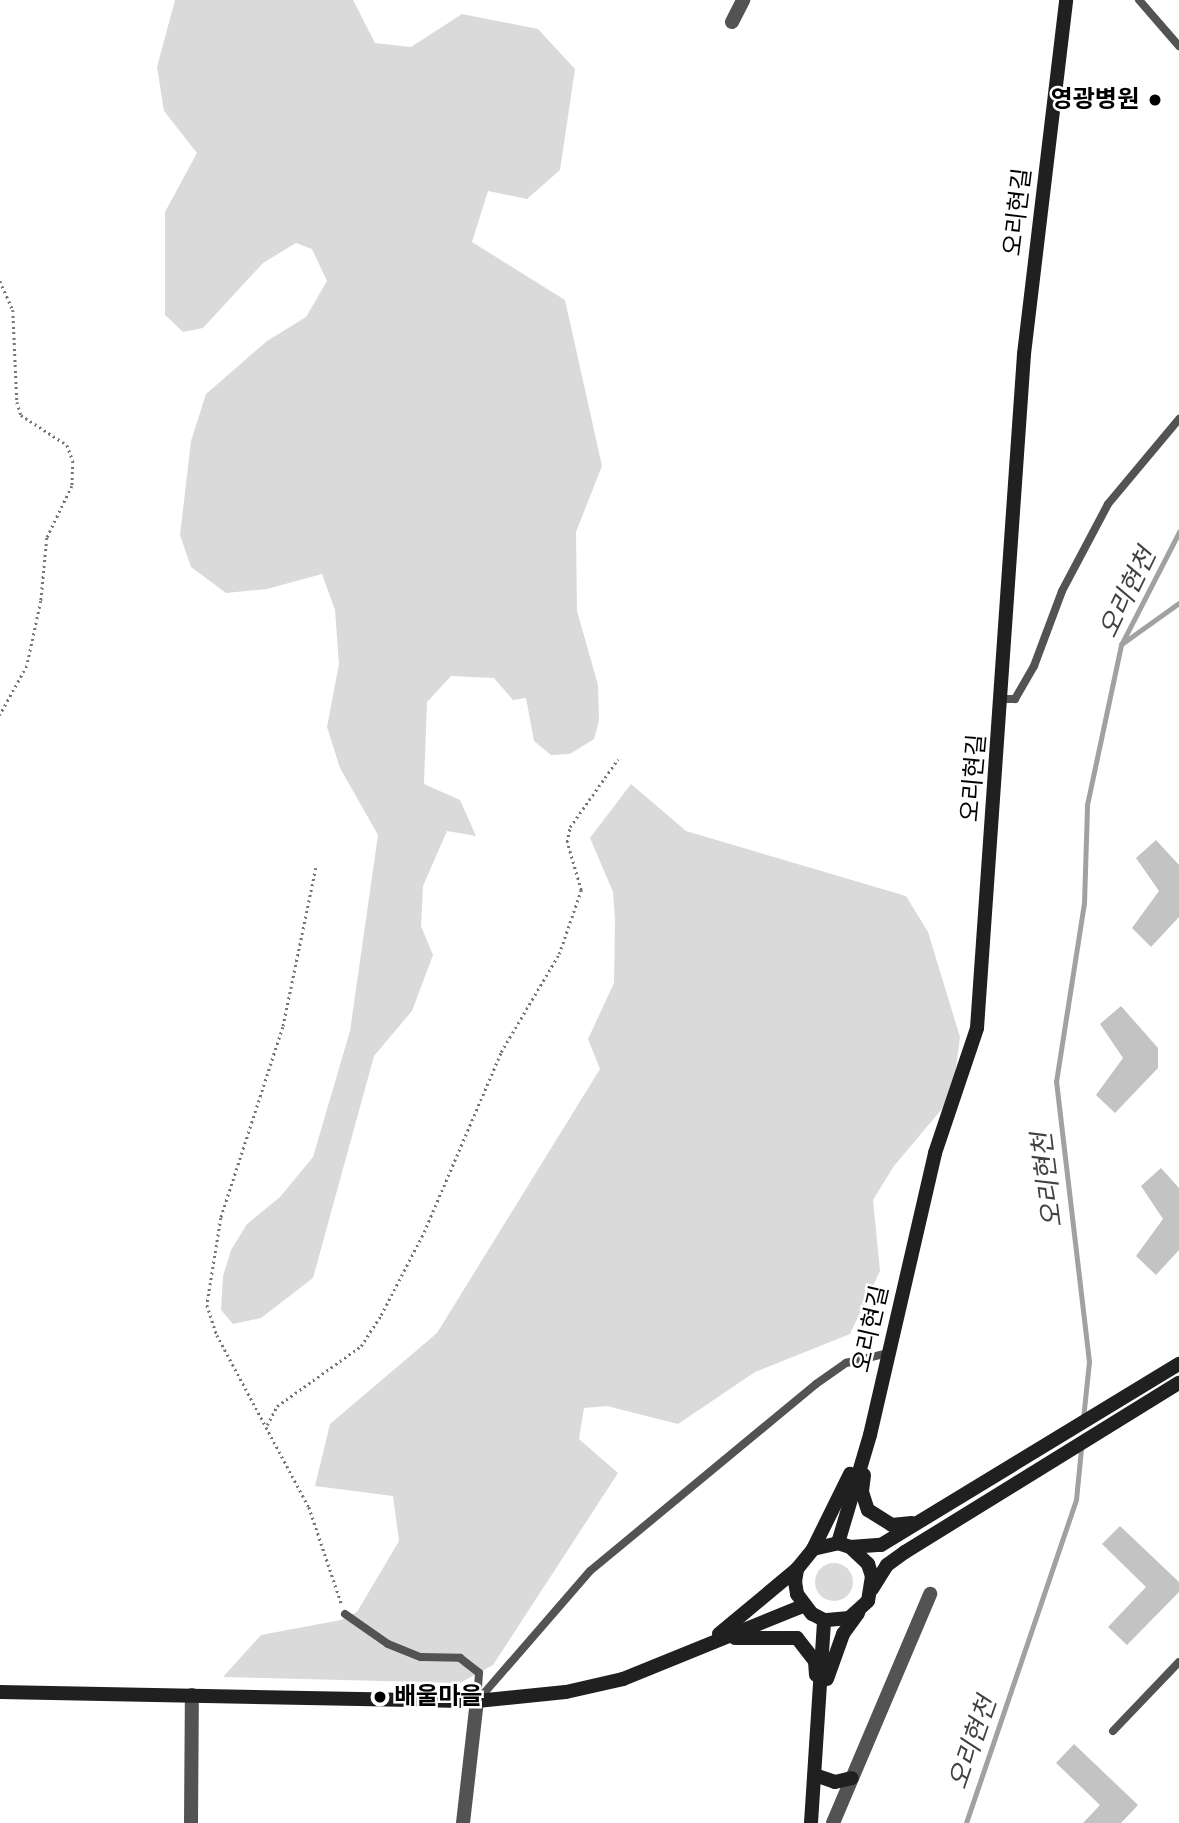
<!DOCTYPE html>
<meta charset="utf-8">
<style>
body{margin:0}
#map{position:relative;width:1179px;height:1823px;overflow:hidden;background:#fff;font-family:"Roboto Condensed","Noto Sans KR",sans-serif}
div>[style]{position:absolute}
.green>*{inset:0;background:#dadada}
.round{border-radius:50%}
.stream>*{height:4.5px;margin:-2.25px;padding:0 2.25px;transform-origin:2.25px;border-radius:2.25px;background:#a1a1a1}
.building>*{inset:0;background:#c3c3c3}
.path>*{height:2.5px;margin-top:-1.25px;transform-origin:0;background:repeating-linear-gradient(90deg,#757575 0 2px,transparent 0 5.5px)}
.lane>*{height:8px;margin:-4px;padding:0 4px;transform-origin:4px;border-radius:4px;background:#535353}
.street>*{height:14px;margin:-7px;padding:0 7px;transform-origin:7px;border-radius:7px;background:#535353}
.secondary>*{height:14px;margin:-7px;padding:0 7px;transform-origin:7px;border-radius:7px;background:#202020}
.dots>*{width:19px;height:19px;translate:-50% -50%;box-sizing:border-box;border:4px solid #fff;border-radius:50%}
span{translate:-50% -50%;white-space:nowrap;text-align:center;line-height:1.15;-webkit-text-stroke:5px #fff;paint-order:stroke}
.poi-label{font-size:24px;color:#000;font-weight:700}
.right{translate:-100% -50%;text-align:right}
.left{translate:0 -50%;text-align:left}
.street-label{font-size:24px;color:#000}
.water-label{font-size:26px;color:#424242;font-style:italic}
</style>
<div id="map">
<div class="green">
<div style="clip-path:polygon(175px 0,353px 0,375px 43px,411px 47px,462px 14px,538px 29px,575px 69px,560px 170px,527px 199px,488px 191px,472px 242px,565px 300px,602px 466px,576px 532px,577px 611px,598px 685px,599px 721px,594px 739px,570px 754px,551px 755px,534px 741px,526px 698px,513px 700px,494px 678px,451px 676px,427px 702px,424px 784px,460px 800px,476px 836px,447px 831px,423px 886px,421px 926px,433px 955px,412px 1011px,374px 1056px,313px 1278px,261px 1318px,233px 1324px,221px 1310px,223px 1276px,231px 1250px,247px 1224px,280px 1197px,313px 1157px,350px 1031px,378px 835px,340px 768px,327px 727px,339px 664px,335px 610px,322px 574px,267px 589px,226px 593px,191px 567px,180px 535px,191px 441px,206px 394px,267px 341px,306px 317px,327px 281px,312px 249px,296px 243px,263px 263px,203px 328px,183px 332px,165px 315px,165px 212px,197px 153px,164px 111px,157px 67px)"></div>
<div style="clip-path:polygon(631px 784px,686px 831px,906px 896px,928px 932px,960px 1037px,952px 1097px,894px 1166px,873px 1200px,880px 1271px,850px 1334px,755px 1372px,678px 1424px,607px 1406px,584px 1408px,579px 1439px,618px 1473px,493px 1665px,460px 1683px,223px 1677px,261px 1635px,341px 1620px,357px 1612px,399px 1541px,393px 1496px,315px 1486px,330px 1424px,437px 1333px,600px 1069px,588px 1039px,614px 983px,615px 920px,613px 892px,590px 838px)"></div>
<div class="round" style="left:815px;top:1563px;width:38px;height:38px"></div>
</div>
<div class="stream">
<div style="left:1123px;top:643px;width:69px;rotate:-35.5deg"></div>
<div style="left:1083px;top:1419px;width:57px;rotate:-84deg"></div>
<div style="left:1089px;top:1362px;width:282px;rotate:-96.7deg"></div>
<div style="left:1056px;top:1082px;width:181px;rotate:-81.1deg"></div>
<div style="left:1084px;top:903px;width:98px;rotate:-88.2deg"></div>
<div style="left:1087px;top:805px;width:164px;rotate:-78deg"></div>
<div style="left:1121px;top:645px;width:127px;rotate:-62.8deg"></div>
<div style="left:966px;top:1823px;width:341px;rotate:-71.2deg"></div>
<div style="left:1076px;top:1500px;width:51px;rotate:-84.4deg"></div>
</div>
<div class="building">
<div style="clip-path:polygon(1156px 840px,1179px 865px,1179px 917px,1151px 947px,1132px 928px,1159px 891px,1136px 858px)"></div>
<div style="clip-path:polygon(1121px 1006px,1158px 1048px,1158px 1068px,1115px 1113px,1096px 1095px,1123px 1058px,1100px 1024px)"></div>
<div style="clip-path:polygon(1161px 1168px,1179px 1188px,1179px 1250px,1156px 1275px,1136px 1256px,1163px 1219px,1141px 1186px)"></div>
<div style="clip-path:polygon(1120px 1526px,1179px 1582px,1179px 1592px,1127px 1645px,1108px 1627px,1146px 1587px,1102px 1544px)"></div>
<div style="clip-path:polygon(1074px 1744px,1138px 1805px,1121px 1823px,1083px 1823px,1100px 1805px,1056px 1763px)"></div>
</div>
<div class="path">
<div style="left:0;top:281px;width:32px;rotate:66deg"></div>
<div style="left:13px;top:310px;width:92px;rotate:87.5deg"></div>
<div style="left:17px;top:402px;width:14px;rotate:73deg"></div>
<div style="left:21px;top:415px;width:55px;rotate:33.1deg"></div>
<div style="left:67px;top:445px;width:17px;rotate:69deg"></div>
<div style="left:73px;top:461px;width:25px;rotate:92deg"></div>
<div style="left:72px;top:486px;width:58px;rotate:115.7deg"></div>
<div style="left:47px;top:538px;width:63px;rotate:95.4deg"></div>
<div style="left:41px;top:601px;width:66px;rotate:102.2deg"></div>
<div style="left:27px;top:666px;width:56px;rotate:118.9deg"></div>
<div style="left:316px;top:868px;width:162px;rotate:101.7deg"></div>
<div style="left:283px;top:1027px;width:201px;rotate:108deg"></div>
<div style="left:221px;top:1218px;width:88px;rotate:99.1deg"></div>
<div style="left:207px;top:1305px;width:32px;rotate:72deg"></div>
<div style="left:217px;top:1335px;width:195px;rotate:61.9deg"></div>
<div style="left:309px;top:1507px;width:103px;rotate:71.4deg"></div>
<div style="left:267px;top:1425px;width:21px;rotate:-62deg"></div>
<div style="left:277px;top:1406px;width:103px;rotate:-35.5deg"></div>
<div style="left:361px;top:1346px;width:37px;rotate:-57deg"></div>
<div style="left:381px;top:1315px;width:93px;rotate:-62.6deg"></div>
<div style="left:424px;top:1232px;width:196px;rotate:-66.8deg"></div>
<div style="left:501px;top:1052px;width:114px;rotate:-59.4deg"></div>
<div style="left:559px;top:954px;width:68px;rotate:-71deg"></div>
<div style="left:581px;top:890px;width:50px;rotate:-106.3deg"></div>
<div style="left:567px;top:842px;width:15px;rotate:-79deg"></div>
<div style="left:570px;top:827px;width:83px;rotate:-54.8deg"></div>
</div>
<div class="lane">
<div style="left:1139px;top:0;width:61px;rotate:49deg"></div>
<div style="left:1003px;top:699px;width:12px"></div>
<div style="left:1015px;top:699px;width:38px;rotate:-60deg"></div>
<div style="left:1034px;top:666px;width:80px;rotate:-69.5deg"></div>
<div style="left:1062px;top:591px;width:98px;rotate:-62.1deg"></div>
<div style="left:1108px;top:504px;width:111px;rotate:-50.1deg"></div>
<div style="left:345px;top:1614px;width:52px;rotate:34.9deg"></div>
<div style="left:388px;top:1644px;width:35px;rotate:22deg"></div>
<div style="left:421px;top:1657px;width:39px;rotate:1deg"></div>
<div style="left:460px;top:1658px;width:24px;rotate:38deg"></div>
<div style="left:479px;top:1673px;width:28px;rotate:94deg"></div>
<div style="left:479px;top:1699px;width:169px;rotate:-49.1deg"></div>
<div style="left:590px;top:1571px;width:293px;rotate:-39.6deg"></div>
<div style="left:816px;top:1384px;width:37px;rotate:-35deg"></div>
<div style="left:846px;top:1363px;width:43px;rotate:-13.4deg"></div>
<div style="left:1113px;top:1731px;width:95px;rotate:-46.3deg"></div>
</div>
<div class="street">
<div style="left:732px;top:22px;width:25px;rotate:-63deg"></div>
<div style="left:191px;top:1823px;width:128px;rotate:-89.6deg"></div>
<div style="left:463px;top:1823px;width:123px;rotate:-83.5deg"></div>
<div style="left:833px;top:1823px;width:249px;rotate:-67deg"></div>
</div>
<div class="secondary">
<div style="left:864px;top:1475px;width:17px;rotate:97deg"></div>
<div style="left:862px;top:1492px;width:19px;rotate:72deg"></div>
<div style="left:868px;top:1510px;width:28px;rotate:32deg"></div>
<div style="left:892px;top:1525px;width:20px;rotate:-6deg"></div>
<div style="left:838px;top:1543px;width:113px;rotate:-73.5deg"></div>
<div style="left:870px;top:1435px;width:289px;rotate:-77deg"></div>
<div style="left:935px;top:1153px;width:132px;rotate:-71.4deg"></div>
<div style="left:977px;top:1028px;width:676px;rotate:-86.01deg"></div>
<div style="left:1024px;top:354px;width:356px;rotate:-83.2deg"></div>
<div style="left:850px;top:1547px;width:31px;rotate:-4deg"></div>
<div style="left:881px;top:1545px;width:349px;rotate:-31.3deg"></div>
<div style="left:813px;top:1549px;width:26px;rotate:-13deg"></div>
<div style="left:838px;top:1543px;width:13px;rotate:18deg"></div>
<div style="left:850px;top:1547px;width:25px;rotate:43deg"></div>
<div style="left:868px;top:1564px;width:13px;rotate:72deg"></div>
<div style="left:872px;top:1576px;width:25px;rotate:99deg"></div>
<div style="left:868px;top:1601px;width:25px;rotate:138deg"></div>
<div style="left:849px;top:1618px;width:25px;rotate:175deg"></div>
<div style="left:824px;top:1620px;width:13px;rotate:-153deg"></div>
<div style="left:812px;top:1614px;width:25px;rotate:-127deg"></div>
<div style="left:797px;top:1594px;width:12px;rotate:-99deg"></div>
<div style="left:795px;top:1582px;width:13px;rotate:-81deg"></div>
<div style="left:797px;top:1569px;width:26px;rotate:-51deg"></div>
<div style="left:813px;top:1549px;width:84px;rotate:-63.7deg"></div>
<div style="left:872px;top:1589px;width:28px;rotate:-58deg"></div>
<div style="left:887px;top:1565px;width:22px;rotate:-36deg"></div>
<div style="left:905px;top:1552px;width:322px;rotate:-31.7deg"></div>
<div style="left:719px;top:1634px;width:102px;rotate:-39.8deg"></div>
<div style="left:735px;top:1638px;width:62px"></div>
<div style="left:797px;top:1638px;width:29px;rotate:52deg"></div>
<div style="left:815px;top:1661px;width:14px;rotate:86deg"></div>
<div style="left:827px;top:1679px;width:48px;rotate:-70.4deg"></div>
<div style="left:843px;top:1634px;width:26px;rotate:-54deg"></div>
<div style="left:0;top:1692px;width:477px;rotate:1.1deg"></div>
<div style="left:477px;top:1701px;width:89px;rotate:-5.8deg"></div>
<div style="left:566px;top:1692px;width:58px;rotate:-12.8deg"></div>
<div style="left:623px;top:1679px;width:194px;rotate:-22.1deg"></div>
<div style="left:815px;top:1775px;width:21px;rotate:19deg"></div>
<div style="left:835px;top:1782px;width:17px;rotate:-13deg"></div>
<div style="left:811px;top:1823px;width:203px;rotate:-86.3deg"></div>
</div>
<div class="dots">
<div style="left:1155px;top:100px;background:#000"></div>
<div style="left:380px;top:1697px;background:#000"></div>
</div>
<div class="poi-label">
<span class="right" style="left:1139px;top:100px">영광병원</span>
<span class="left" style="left:394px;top:1697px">배울마을</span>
</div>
<div class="street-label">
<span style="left:1018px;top:212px;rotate:-83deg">오리현길</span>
<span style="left:974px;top:778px;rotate:-85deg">오리현길</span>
<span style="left:871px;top:1329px;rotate:-77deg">오리현길</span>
</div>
<div class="water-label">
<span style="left:1128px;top:593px;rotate:-64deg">오리현천</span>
<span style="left:1048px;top:1180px;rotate:-97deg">오리현천</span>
<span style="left:973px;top:1743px;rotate:-71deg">오리현천</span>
</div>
</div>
